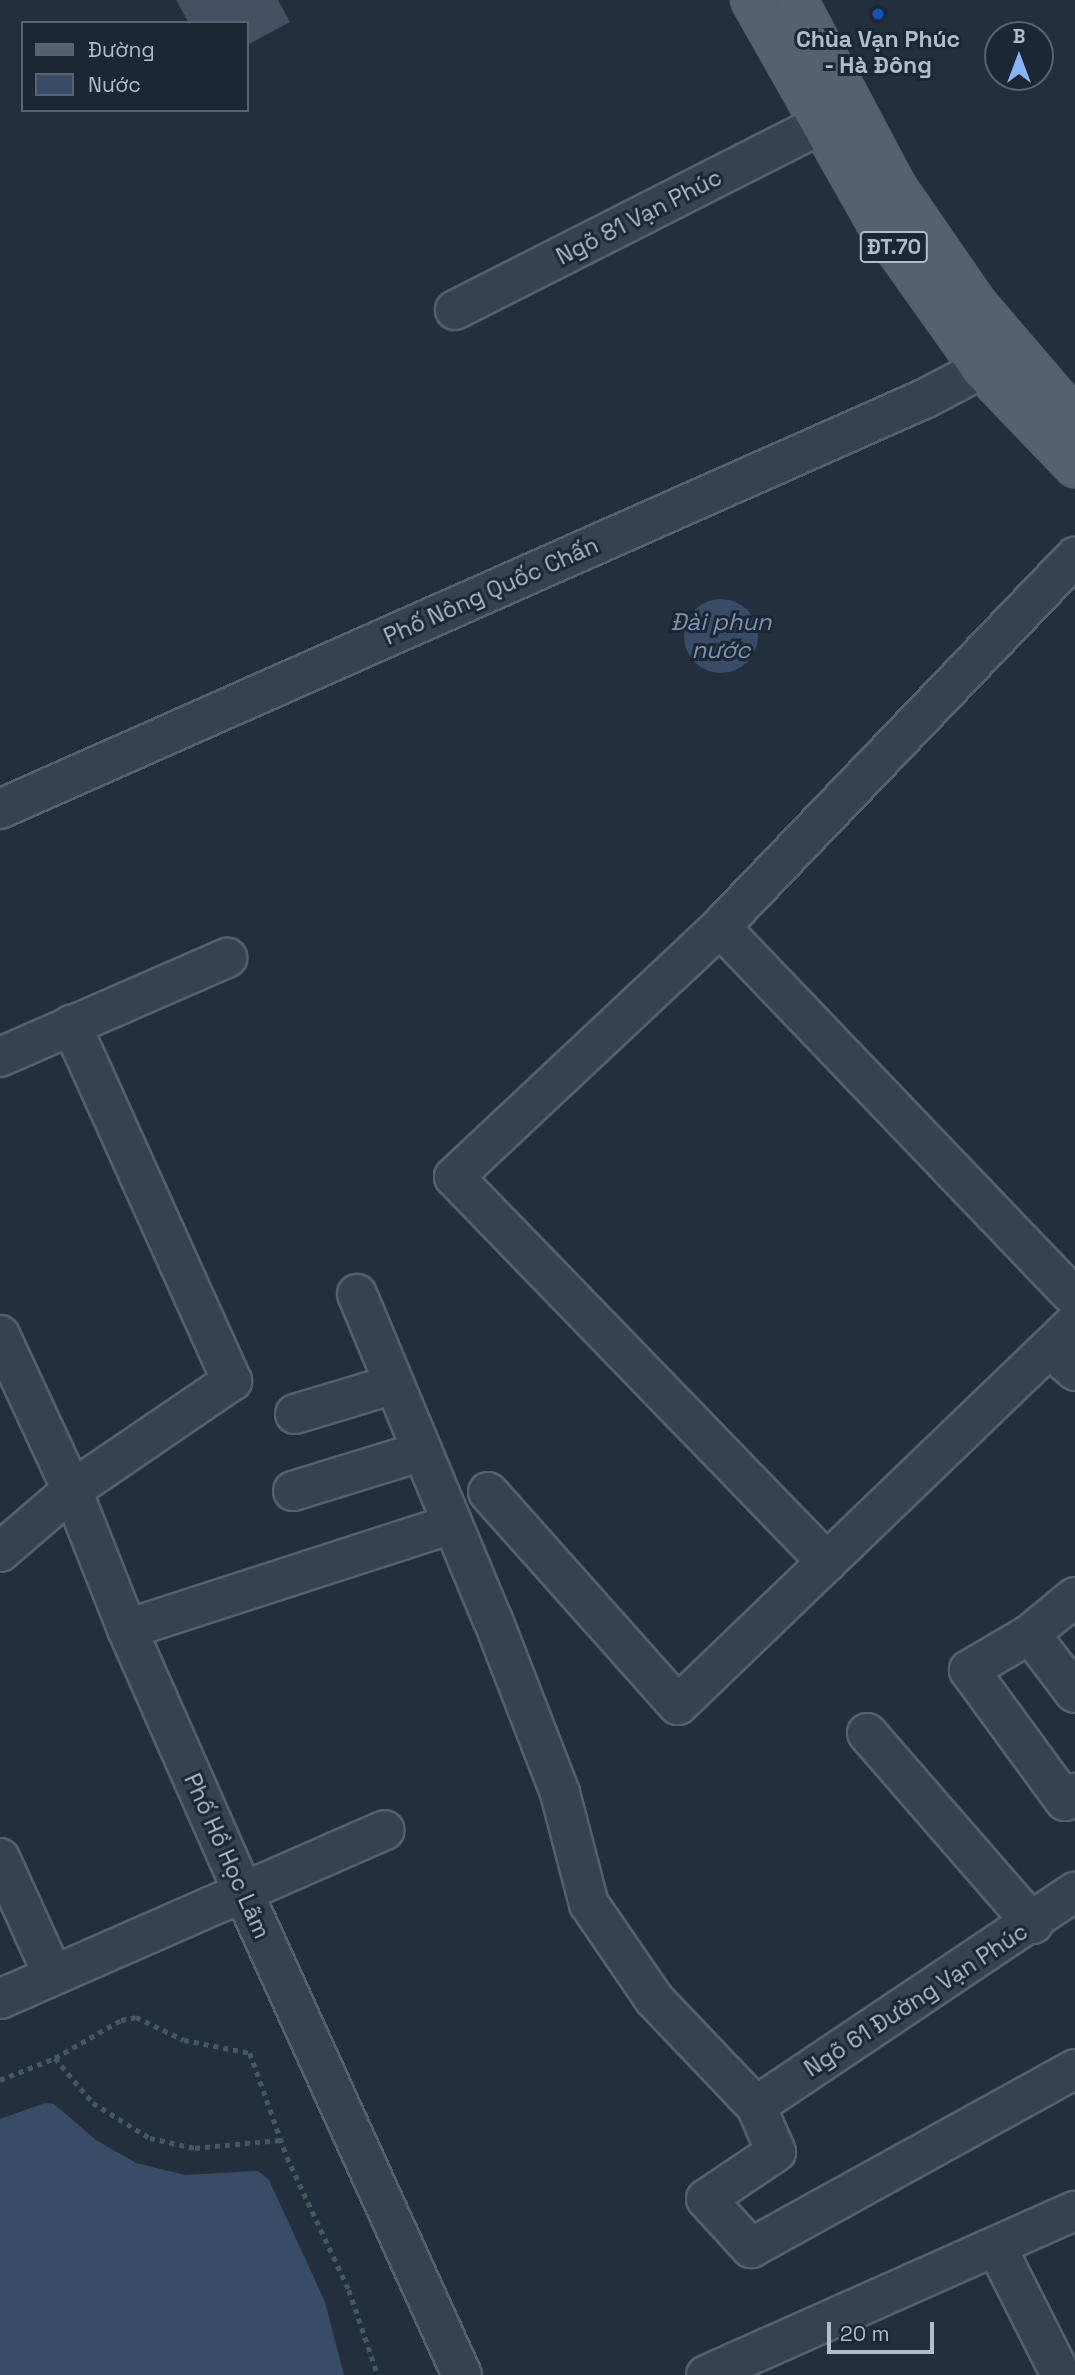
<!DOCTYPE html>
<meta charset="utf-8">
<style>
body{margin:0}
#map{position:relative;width:1075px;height:2375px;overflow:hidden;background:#242f3e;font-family:"Space Grotesk",sans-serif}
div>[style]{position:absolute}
.water>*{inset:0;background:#394c67}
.round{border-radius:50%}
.building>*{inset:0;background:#455162}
.path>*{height:4.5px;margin-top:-2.25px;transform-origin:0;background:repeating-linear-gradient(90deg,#44595c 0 5px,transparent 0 10px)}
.roads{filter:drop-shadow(2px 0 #565f6c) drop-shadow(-2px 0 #565f6c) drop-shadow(0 2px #565f6c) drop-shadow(0 -2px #565f6c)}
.minor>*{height:38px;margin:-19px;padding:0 19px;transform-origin:19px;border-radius:19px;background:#38414e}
.major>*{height:38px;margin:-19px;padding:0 19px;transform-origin:19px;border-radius:19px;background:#56606e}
.dots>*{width:19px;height:19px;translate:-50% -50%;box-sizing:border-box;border:4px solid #1d2633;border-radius:50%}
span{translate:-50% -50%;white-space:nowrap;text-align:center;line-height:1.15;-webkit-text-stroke:6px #1d2633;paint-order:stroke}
.shield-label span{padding:2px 5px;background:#1d2633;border:2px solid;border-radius:5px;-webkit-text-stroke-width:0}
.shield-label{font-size:21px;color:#b4bcc9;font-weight:700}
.poi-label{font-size:23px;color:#b4bcc9;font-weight:700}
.street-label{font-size:23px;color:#b4bcc9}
.water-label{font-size:24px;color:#7c92b1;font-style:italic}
.legend{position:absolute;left:21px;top:21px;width:228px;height:91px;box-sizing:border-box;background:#1d2633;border:2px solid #59626f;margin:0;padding:9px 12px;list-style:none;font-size:21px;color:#b4bcc9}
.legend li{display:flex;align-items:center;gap:14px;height:35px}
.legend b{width:35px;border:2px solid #59626f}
.north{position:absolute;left:984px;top:21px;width:70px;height:70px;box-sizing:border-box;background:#1d2633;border:2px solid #59626f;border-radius:50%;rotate:0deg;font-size:19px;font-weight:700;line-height:28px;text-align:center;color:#b4bcc9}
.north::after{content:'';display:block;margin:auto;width:24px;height:32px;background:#8ab4f8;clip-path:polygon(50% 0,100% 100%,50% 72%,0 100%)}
.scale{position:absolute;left:827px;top:2322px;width:107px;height:32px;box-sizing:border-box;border:4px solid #b4bcc9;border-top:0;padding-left:9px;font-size:21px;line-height:24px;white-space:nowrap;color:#b4bcc9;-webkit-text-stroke:5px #1d2633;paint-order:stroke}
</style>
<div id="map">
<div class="water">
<div class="round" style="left:684px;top:599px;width:74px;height:74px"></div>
<div style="clip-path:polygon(45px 2103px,54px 2104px,96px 2140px,136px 2163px,185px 2175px,258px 2171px,269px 2180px,325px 2302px,344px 2375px,0 2375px,0 2119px)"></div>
</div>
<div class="building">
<div style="clip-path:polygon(176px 0,278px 0,290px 22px,247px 45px,247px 23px,189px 23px)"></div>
</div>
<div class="path">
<div style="left:55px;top:2058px;width:59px;rotate:49.8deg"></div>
<div style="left:93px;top:2103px;width:67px;rotate:31.6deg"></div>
<div style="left:150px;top:2138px;width:46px;rotate:12.5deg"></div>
<div style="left:195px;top:2148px;width:86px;rotate:-5.3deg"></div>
<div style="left:0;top:2080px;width:59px;rotate:-21.8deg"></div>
<div style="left:55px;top:2058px;width:76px;rotate:-29.9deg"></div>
<div style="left:121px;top:2020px;width:15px;rotate:-11deg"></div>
<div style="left:136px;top:2017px;width:53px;rotate:25.6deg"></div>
<div style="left:184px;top:2040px;width:67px;rotate:11.1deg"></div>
<div style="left:250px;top:2053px;width:110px;rotate:70.4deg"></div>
<div style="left:287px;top:2157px;width:147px;rotate:65deg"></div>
<div style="left:349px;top:2290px;width:90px;rotate:71.2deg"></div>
</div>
<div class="roads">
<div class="minor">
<div style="left:455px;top:310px;width:411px;rotate:-26.9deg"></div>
<div style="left:0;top:809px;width:1013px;rotate:-23.93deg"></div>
<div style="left:926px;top:398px;width:62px;rotate:-27.8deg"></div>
<div style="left:720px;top:927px;width:513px;rotate:-46.19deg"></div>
<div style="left:0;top:1057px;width:248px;rotate:-23.6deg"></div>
<div style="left:357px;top:1294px;width:353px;rotate:67.4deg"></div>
<div style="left:493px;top:1620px;width:186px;rotate:68.8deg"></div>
<div style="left:560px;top:1793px;width:115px;rotate:75.4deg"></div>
<div style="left:589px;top:1904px;width:115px;rotate:55.6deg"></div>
<div style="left:654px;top:1999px;width:148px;rotate:46.4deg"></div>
<div style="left:756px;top:2106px;width:50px;rotate:66.5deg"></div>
<div style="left:776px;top:2152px;width:84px;rotate:146.1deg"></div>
<div style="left:706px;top:2199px;width:67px;rotate:47.4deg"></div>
<div style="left:751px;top:2248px;width:370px;rotate:-28.9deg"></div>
<div style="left:0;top:1335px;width:171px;rotate:65.1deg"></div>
<div style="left:72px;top:1490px;width:149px;rotate:68.4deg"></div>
<div style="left:127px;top:1629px;width:287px;rotate:66.2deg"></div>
<div style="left:243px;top:1892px;width:530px;rotate:65.61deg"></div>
<div style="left:1049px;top:1348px;width:35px;rotate:41deg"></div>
<div style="left:295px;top:1414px;width:100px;rotate:-16.8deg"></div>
<div style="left:293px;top:1491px;width:133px;rotate:-17.1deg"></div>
<div style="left:488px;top:1492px;width:285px;rotate:48.3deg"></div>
<div style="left:678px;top:1705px;width:551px;rotate:-43.9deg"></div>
<div style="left:0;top:1552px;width:95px;rotate:-40.7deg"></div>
<div style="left:72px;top:1490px;width:194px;rotate:-34.3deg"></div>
<div style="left:232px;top:1381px;width:391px;rotate:-114.3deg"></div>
<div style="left:827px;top:1562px;width:536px;rotate:-134.09deg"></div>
<div style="left:454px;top:1177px;width:365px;rotate:-43.2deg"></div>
<div style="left:720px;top:927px;width:513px;rotate:46.26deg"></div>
<div style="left:1075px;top:1597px;width:58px;rotate:140.6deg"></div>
<div style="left:1030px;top:1634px;width:71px;rotate:149.5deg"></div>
<div style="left:969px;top:1670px;width:162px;rotate:53.8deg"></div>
<div style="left:1065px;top:1801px;width:13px;rotate:-39deg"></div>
<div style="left:127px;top:1629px;width:342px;rotate:-17.9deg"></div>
<div style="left:1030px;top:1634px;width:74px;rotate:52.7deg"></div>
<div style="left:867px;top:1733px;width:253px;rotate:49deg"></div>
<div style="left:0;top:1858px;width:128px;rotate:65.6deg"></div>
<div style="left:0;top:1999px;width:420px;rotate:-23.7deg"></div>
<div style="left:756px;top:2106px;width:384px;rotate:-33.9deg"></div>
<div style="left:997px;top:2248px;width:142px;rotate:63.3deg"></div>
<div style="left:706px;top:2375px;width:404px;rotate:-24deg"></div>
</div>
<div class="major">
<div style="left:751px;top:0;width:254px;rotate:60.5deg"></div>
<div style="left:876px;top:221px;width:181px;rotate:54.6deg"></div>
<div style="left:981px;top:369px;width:136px;rotate:46.2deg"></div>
<div style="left:797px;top:0;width:212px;rotate:62.1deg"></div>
<div style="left:896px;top:187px;width:141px;rotate:55.4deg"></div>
<div style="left:976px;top:303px;width:153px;rotate:49.5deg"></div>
</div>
</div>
<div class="dots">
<div style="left:878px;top:14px;background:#1a4fb4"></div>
</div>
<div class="shield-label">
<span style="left:894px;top:247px">ĐT.70</span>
</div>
<div class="poi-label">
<span style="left:878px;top:52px">Chùa Vạn Phúc<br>- Hà Đông</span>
</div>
<div class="street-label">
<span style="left:639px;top:217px;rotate:-27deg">Ngõ 81 Vạn Phúc</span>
<span style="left:491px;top:591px;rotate:-24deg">Phố Nông Quốc Chấn</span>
<span style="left:227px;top:1856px;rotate:66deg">Phố Hồ Học Lãm</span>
<span style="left:916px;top:2000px;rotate:-33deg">Ngõ 61 Đường Vạn Phúc</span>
</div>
<div class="water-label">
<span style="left:721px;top:636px">Đài phun<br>nước</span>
</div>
<ul class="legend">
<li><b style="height:9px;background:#56606e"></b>Đường</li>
<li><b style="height:19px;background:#394c67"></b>Nước</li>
</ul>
<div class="north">B</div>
<div class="scale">20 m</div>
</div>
